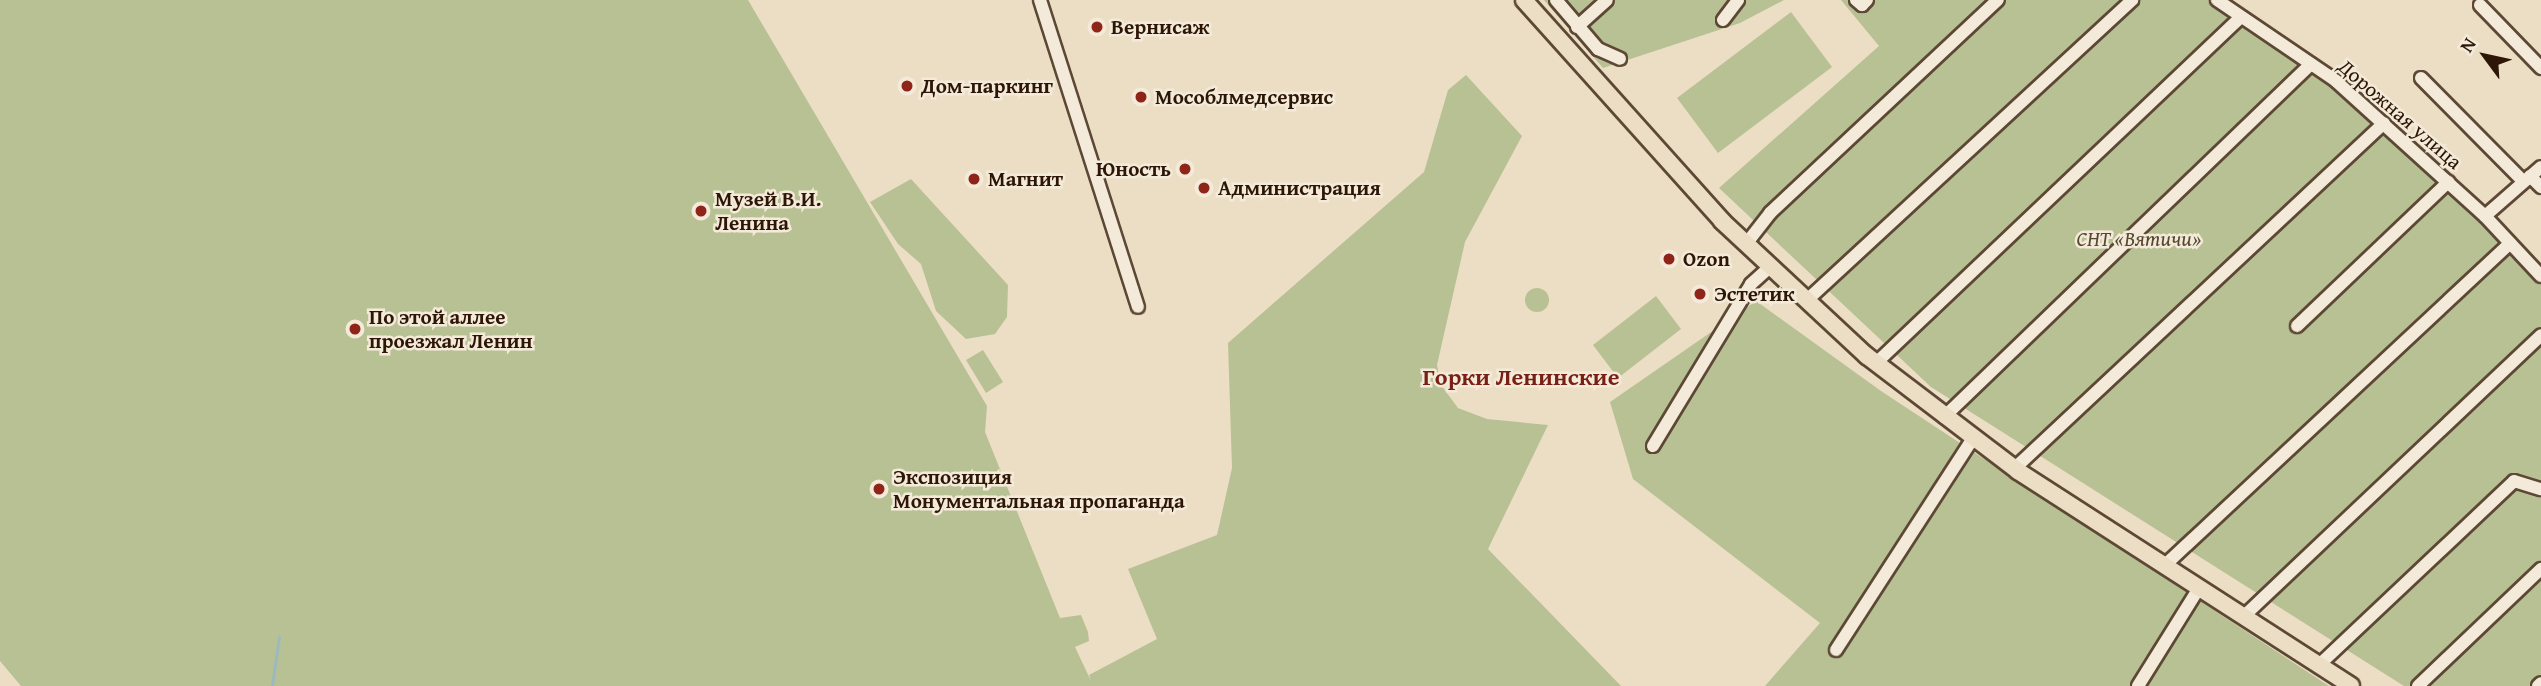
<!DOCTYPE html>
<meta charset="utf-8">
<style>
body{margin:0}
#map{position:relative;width:2541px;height:686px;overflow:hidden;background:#ecdec4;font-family:"Gentium Book Plus",serif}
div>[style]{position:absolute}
.green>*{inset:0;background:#b8c194}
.round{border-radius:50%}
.stream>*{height:2.5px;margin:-1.25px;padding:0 1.25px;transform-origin:1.25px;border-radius:1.25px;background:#9db9bf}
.roads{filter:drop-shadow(2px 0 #5d4835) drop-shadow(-2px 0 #5d4835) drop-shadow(0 2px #5d4835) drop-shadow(0 -2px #5d4835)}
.minor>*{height:12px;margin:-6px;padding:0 6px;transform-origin:6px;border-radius:6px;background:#f3ead9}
.major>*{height:16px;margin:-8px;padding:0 8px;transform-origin:8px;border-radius:8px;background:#ecdec4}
.dots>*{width:19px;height:19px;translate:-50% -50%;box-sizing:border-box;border:4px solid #f3ead9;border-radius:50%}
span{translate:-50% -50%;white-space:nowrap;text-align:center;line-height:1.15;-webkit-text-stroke:5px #f3ead9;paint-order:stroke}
.poi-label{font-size:21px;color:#2d1605;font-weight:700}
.left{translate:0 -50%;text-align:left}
.right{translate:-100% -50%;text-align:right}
.street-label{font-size:21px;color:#2d1605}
.park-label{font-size:21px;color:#574930;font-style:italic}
.quarter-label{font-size:24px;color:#7a1f14;font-weight:700}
.north{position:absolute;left:2450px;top:21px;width:70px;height:70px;-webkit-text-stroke:5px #f3ead9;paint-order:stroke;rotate:303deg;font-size:19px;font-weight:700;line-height:28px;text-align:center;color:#2d1605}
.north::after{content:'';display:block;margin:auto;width:24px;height:32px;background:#2d1605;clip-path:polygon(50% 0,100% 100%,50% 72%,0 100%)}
</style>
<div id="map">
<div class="green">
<div style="clip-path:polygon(0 0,748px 0,987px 406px,985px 432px,1060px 618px,1081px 615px,1088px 632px,1089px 641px,1075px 647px,1091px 681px,1089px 675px,1157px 639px,1128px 569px,1217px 535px,1232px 468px,1228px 343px,1424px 172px,1448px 90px,1466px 75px,1522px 136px,1465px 242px,1437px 365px,1441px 385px,1458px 408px,1487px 419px,1548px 425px,1488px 549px,1621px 686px,21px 686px,0 661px)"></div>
<div style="clip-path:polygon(1544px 0,1784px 0,1740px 23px,1603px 68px)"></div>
<div style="clip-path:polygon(1841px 0,2208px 0,2346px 96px,2504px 244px,2541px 283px,2541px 686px,2404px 686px,1931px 387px,1719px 188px,1879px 46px)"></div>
<div style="clip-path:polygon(1791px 12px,1832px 67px,1718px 153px,1677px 98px)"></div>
<div style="clip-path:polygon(911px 179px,1008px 285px,1007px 317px,995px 334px,966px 339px,936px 311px,921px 264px,898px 244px,870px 202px)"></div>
<div class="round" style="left:1525px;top:288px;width:24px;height:24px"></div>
<div style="clip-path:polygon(1656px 296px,1681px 329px,1618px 378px,1593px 345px)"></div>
<div style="clip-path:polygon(1756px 301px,1881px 391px,2329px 686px,1765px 686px,1820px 623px,1633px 479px,1610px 402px)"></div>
<div style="clip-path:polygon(983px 350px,1003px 382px,986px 393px,966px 360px)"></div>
</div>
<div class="stream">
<div style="left:272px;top:686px;width:49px;rotate:-81.9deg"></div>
</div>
<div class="roads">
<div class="minor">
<div style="left:1040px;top:0;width:322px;rotate:72.3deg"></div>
<div style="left:1556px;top:0;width:65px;rotate:49.4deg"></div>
<div style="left:1598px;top:49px;width:24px;rotate:24deg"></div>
<div style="left:1856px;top:0;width:8px;rotate:40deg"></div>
<div style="left:1862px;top:5px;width:7px;rotate:-45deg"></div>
<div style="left:2217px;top:0;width:144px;rotate:34.2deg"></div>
<div style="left:2336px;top:81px;width:201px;rotate:42.2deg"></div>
<div style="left:2485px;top:216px;width:82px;rotate:47deg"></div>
<div style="left:2480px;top:5px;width:88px;rotate:45.9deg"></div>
<div style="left:1723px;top:20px;width:25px;rotate:-53deg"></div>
<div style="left:1577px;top:27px;width:40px;rotate:-42deg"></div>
<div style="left:2421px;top:78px;width:145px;rotate:45.3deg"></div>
<div style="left:2530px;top:176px;width:16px;rotate:45deg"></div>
<div style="left:2485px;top:216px;width:74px;rotate:-41.2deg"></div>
<div style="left:1746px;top:244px;width:39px;rotate:-52deg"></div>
<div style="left:1770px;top:213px;width:312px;rotate:-43.1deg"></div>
<div style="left:1806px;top:301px;width:444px;rotate:-42.7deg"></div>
<div style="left:2297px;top:326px;width:209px;rotate:-43.6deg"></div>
<div style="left:1876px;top:363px;width:503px;rotate:-43.47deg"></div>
<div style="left:1944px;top:417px;width:509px;rotate:-43.89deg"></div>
<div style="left:1653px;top:446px;width:189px;rotate:-58.8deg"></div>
<div style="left:1751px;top:284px;width:25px;rotate:-42deg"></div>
<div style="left:2015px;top:468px;width:505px;rotate:-43.07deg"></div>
<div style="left:2164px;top:566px;width:473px;rotate:-43deg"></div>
<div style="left:2243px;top:617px;width:410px;rotate:-43.4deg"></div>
<div style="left:1836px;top:650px;width:252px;rotate:-57.1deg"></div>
<div style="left:2319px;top:665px;width:268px;rotate:-43.3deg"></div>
<div style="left:2514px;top:481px;width:28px;rotate:17deg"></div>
<div style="left:2138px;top:686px;width:115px;rotate:-58.1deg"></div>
<div style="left:2418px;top:686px;width:170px;rotate:-43.6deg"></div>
<div style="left:2538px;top:686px;width:4px;rotate:-45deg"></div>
</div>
<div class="major">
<div style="left:1524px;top:0;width:297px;rotate:48.1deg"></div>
<div style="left:1722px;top:221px;width:198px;rotate:43deg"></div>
<div style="left:1867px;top:356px;width:190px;rotate:37.3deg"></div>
<div style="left:2018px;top:471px;width:396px;rotate:32.8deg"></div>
</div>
</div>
<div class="dots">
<div style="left:1097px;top:27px;background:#8f2418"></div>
<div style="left:907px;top:86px;background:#8f2418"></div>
<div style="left:1141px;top:97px;background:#8f2418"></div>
<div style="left:1185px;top:169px;background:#8f2418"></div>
<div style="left:974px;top:179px;background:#8f2418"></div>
<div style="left:1204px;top:188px;background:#8f2418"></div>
<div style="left:701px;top:211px;background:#8f2418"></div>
<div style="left:1669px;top:259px;background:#8f2418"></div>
<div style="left:1700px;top:294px;background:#8f2418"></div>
<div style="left:355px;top:329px;background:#8f2418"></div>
<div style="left:879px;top:489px;background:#8f2418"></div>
</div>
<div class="poi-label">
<span class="left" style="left:1111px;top:27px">Вернисаж</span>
<span class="left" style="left:921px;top:86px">Дом-паркинг</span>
<span class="left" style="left:1155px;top:97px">Мособлмедсервис</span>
<span class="right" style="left:1171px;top:169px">Юность</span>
<span class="left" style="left:988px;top:179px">Магнит</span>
<span class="left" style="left:1218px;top:188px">Администрация</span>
<span class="left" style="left:715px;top:211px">Музей В.И.<br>Ленина</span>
<span class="left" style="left:1683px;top:259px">Ozon</span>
<span class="left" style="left:1714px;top:294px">Эстетик</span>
<span class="left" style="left:369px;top:329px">По этой аллее<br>проезжал Ленин</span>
<span class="left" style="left:893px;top:489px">Экспозиция<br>Монументальная пропаганда</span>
</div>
<div class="street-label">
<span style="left:2400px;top:114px;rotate:41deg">Дорожная улица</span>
</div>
<div class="park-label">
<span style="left:2139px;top:239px">СНТ «Вятичи»</span>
</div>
<div class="quarter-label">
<span style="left:1521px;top:377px">Горки Ленинские</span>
</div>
<div class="north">N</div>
</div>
